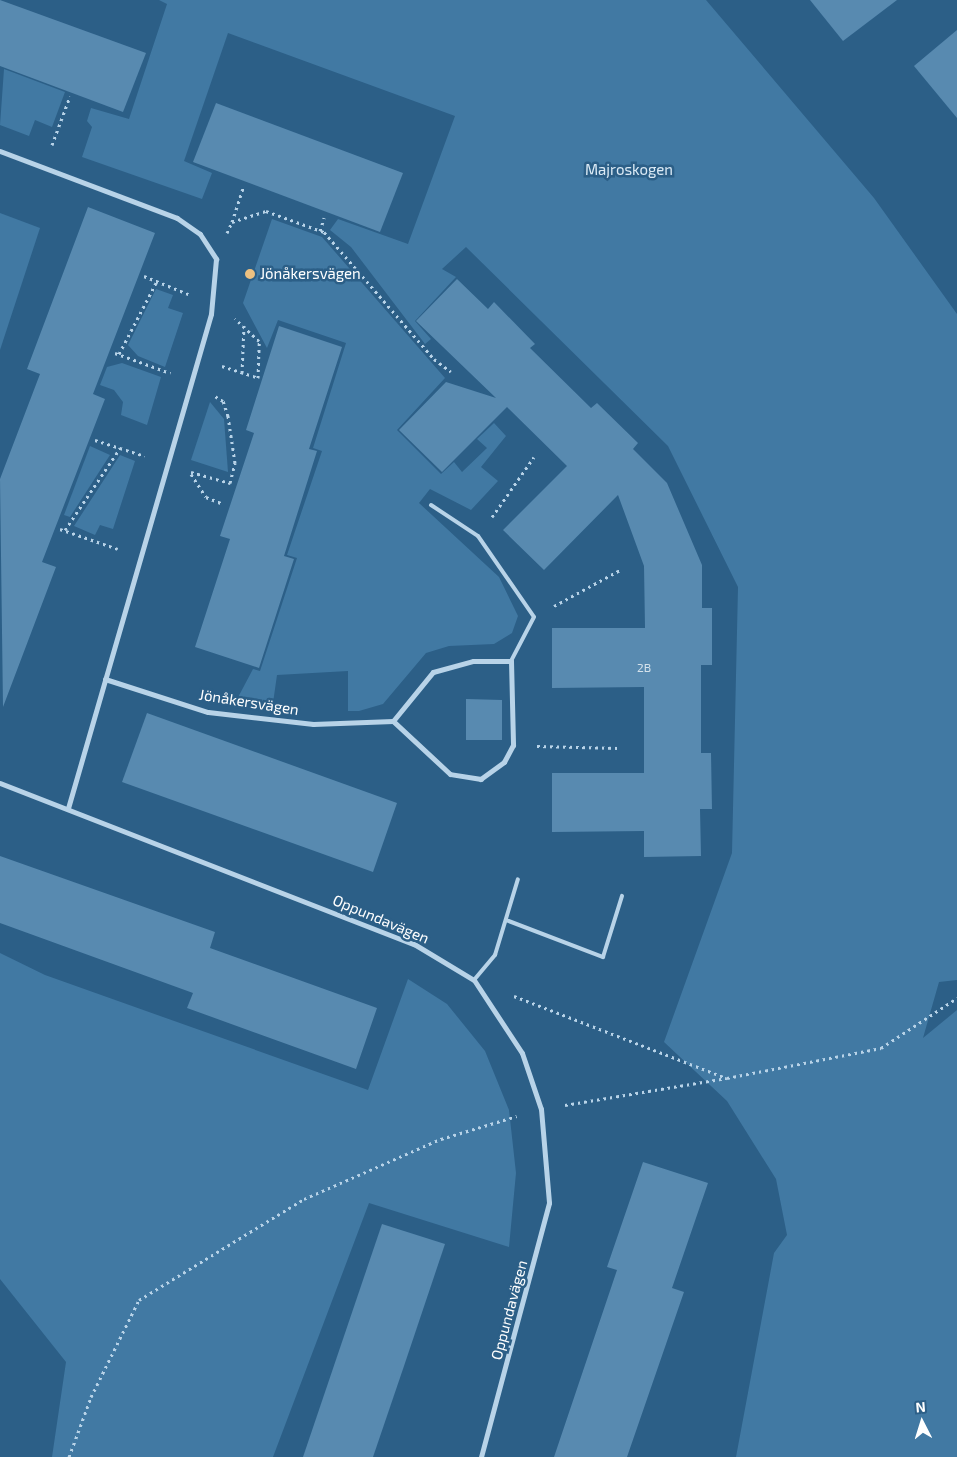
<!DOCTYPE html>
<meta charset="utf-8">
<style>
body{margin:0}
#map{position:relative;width:957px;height:1457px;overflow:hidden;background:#2c5f87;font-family:"Exo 2",sans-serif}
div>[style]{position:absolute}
.green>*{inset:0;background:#4179a3}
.building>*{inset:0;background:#588ab0}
.path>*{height:3px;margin-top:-1.5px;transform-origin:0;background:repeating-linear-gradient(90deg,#b8d3e8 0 2.5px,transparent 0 6.5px)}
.lane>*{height:4px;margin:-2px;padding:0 2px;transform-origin:2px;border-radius:2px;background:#b8d3e8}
.street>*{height:5px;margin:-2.5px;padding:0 2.5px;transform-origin:2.5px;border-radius:2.5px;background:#b8d3e8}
.dots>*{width:14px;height:14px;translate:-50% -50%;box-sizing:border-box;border:2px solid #2c5f87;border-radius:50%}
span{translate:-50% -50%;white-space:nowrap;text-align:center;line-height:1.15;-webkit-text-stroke:5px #2c5f87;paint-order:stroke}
.number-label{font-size:12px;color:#d5e2eb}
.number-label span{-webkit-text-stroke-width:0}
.park-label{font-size:15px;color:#dcebf6}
.poi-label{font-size:15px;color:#fff}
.left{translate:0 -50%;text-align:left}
.street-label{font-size:15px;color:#fff}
.north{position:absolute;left:897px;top:1397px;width:50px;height:50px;-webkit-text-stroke:4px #2c5f87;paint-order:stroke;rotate:355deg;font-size:14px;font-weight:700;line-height:20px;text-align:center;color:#fff}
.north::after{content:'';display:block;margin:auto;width:18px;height:22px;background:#fff;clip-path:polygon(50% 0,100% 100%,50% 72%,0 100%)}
</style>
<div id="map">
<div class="green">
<div style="clip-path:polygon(159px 0,706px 0,874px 198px,957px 314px,957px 980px,939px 982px,923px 1038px,957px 1010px,957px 1457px,736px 1457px,774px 1253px,787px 1235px,776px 1179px,727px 1101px,664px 1042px,732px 853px,738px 587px,668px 446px,466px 247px,442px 269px,456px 277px,415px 321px,431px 339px,425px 344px,351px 247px,330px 230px,338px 219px,408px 244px,455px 116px,228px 33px,184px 161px,212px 173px,202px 199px,82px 157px,92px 127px,87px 121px,91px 108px,129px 119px,167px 4px)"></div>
<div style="clip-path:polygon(4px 69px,65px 92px,52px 127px,35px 120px,29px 136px,0 125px)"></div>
<div style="clip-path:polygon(0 213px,40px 228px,0 350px)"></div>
<div style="clip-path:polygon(272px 219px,322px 237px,445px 378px,397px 430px,441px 474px,454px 462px,462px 472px,487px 448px,477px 439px,494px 423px,506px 436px,481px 467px,498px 481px,471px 510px,430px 489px,419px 503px,499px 577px,518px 616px,512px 633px,494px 644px,449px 646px,426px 653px,383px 704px,359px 711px,348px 711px,348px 671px,277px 675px,272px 710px,235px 703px,253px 669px,260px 671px,297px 558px,287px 555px,322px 451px,313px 448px,346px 343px,278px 320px,267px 348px,243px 303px)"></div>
<div style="clip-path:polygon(156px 289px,173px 295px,168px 308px,183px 313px,165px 367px,138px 356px,128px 345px)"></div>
<div style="clip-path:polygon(122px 363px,161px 377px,147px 425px,121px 415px,123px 402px,114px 390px,100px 385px,107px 367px)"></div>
<div style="clip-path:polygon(210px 402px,224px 419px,228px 472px,191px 460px)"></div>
<div style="clip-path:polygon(90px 446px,110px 455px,70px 517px,64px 515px)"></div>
<div style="clip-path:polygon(120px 455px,135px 461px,113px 529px,100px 525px,95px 535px,74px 526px)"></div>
<div style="clip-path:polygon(0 953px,45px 975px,368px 1090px,408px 979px,447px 1004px,485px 1051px,509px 1110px,516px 1173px,509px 1247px,369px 1203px,273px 1457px,52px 1457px,66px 1362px,0 1279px)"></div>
</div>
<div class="building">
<div style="clip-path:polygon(0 0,146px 53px,123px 112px,0 66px)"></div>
<div style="clip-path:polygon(810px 0,897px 0,843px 41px)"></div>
<div style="clip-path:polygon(957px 30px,957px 118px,914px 66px)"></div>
<div style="clip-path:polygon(216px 103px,403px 173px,380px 232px,193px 162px)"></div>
<div style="clip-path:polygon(88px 207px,155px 233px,93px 394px,105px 399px,42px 562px,56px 567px,3px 707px,0 479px,40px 374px,27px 369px)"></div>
<div style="clip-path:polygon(457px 279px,488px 309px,494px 302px,535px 344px,530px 348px,591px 408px,597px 403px,638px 443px,633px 449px,667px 483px,702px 565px,702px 608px,712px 608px,712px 665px,701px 665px,701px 753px,711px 753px,712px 809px,700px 809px,701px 856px,644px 857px,644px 831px,552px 832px,552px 773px,644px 773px,644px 687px,552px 688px,552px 628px,645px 628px,644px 566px,618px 495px,544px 570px,503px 530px,567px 466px,507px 407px,442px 472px,399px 430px,446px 382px,496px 398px,416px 321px)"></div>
<div style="clip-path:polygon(279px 326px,342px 347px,309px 449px,317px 451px,284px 556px,294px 559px,259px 668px,195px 647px,230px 539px,220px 536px,254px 433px,246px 430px)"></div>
<div style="clip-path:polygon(466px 699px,502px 700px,502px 740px,466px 740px)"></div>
<div style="clip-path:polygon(147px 713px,397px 803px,373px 872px,122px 782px)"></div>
<div style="clip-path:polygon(0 856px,215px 932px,210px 948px,377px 1008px,356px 1069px,187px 1008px,193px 993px,0 923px)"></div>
<div style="clip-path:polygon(643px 1162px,708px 1183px,672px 1288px,684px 1292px,627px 1457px,554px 1457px,617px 1270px,607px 1267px)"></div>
<div style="clip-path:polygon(382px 1224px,445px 1244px,404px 1366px,373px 1457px,303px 1457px)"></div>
</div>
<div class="path">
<div style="left:52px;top:145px;width:52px;rotate:-69.8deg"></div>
<div style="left:232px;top:222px;width:36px;rotate:-72deg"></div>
<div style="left:320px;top:231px;width:14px;rotate:-73deg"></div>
<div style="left:227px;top:233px;width:12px;rotate:-66deg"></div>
<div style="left:232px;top:222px;width:36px;rotate:-18deg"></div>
<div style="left:266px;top:211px;width:62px;rotate:19.9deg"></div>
<div style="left:324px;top:232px;width:168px;rotate:49.1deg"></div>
<div style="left:434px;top:359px;width:21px;rotate:37deg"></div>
<div style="left:144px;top:276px;width:48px;rotate:22.2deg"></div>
<div style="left:115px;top:353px;width:59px;rotate:20deg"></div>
<div style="left:119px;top:354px;width:82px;rotate:-62.5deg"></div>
<div style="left:222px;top:366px;width:38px;rotate:18deg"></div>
<div style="left:258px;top:378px;width:37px;rotate:-88deg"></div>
<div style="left:259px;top:341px;width:33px;rotate:-137deg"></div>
<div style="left:242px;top:373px;width:48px;rotate:-87.6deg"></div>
<div style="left:95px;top:440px;width:52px;rotate:17.7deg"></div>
<div style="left:191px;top:472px;width:41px;rotate:15.8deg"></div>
<div style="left:230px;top:483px;width:21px;rotate:-76deg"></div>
<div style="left:235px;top:463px;width:48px;rotate:-98.5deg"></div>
<div style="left:228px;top:416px;width:16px;rotate:-108deg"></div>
<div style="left:223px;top:401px;width:12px;rotate:-149deg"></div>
<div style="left:191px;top:474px;width:27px;rotate:57deg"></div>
<div style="left:206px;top:497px;width:18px;rotate:22deg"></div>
<div style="left:492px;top:517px;width:73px;rotate:-55deg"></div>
<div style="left:60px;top:529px;width:61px;rotate:19deg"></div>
<div style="left:65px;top:530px;width:99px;rotate:-56.1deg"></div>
<div style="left:554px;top:606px;width:77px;rotate:-28.6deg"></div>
<div style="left:537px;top:746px;width:81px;rotate:1.4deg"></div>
<div style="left:514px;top:996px;width:228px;rotate:21.1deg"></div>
<div style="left:727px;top:1078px;width:157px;rotate:-11deg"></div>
<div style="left:881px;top:1048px;width:91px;rotate:-33.3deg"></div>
<div style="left:565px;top:1105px;width:164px;rotate:-9.5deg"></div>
<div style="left:69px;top:1457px;width:64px;rotate:-69.9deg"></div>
<div style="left:91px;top:1397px;width:108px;rotate:-63.7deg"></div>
<div style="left:139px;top:1300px;width:193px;rotate:-31.5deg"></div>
<div style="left:304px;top:1199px;width:150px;rotate:-23.7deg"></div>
<div style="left:441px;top:1139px;width:79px;rotate:-16.8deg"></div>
</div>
<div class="lane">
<div style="left:431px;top:505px;width:56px;rotate:33.4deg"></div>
<div style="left:478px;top:536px;width:98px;rotate:55.3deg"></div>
<div style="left:534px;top:617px;width:50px;rotate:117.6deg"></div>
<div style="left:506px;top:920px;width:104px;rotate:20.9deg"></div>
<div style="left:603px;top:957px;width:64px;rotate:-72.7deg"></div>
<div style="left:474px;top:980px;width:33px;rotate:-50deg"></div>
<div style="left:495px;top:955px;width:79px;rotate:-73.2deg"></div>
</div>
<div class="street">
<div style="left:0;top:151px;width:189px;rotate:20.7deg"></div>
<div style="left:177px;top:218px;width:28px;rotate:35deg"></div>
<div style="left:200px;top:234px;width:30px;rotate:57deg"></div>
<div style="left:216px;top:259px;width:55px;rotate:95.2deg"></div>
<div style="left:211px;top:314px;width:514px;rotate:106.14deg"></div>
<div style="left:105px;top:679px;width:108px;rotate:17.8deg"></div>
<div style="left:208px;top:712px;width:106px;rotate:6.5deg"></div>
<div style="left:313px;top:724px;width:80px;rotate:-2.1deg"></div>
<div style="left:393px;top:721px;width:63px;rotate:-50.8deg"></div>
<div style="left:433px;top:672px;width:41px;rotate:-15.4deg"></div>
<div style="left:473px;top:661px;width:38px"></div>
<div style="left:511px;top:661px;width:84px;rotate:88.6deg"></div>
<div style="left:513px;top:745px;width:19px;rotate:118deg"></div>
<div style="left:504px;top:762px;width:29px;rotate:144deg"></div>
<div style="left:481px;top:779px;width:31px;rotate:-171deg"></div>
<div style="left:450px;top:774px;width:78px;rotate:-137.1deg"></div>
<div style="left:0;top:783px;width:444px;rotate:21.3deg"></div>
<div style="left:414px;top:944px;width:70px;rotate:31deg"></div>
<div style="left:474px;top:980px;width:87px;rotate:56.7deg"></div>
<div style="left:522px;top:1053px;width:59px;rotate:71.3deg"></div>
<div style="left:541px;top:1109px;width:94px;rotate:85.1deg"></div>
<div style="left:549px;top:1203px;width:263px;rotate:105deg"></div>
</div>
<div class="dots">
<div style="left:250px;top:274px;background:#edc181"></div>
</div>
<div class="number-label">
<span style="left:644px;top:668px">2B</span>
</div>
<div class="park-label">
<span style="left:629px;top:170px">Majroskogen</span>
</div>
<div class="poi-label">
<span class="left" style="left:260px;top:274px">Jönåkersvägen</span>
</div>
<div class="street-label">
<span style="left:249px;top:702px;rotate:9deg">Jönåkersvägen</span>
<span style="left:381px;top:919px;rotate:23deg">Oppundavägen</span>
<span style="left:509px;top:1310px;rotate:-75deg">Oppundavägen</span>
</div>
<div class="north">N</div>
</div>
